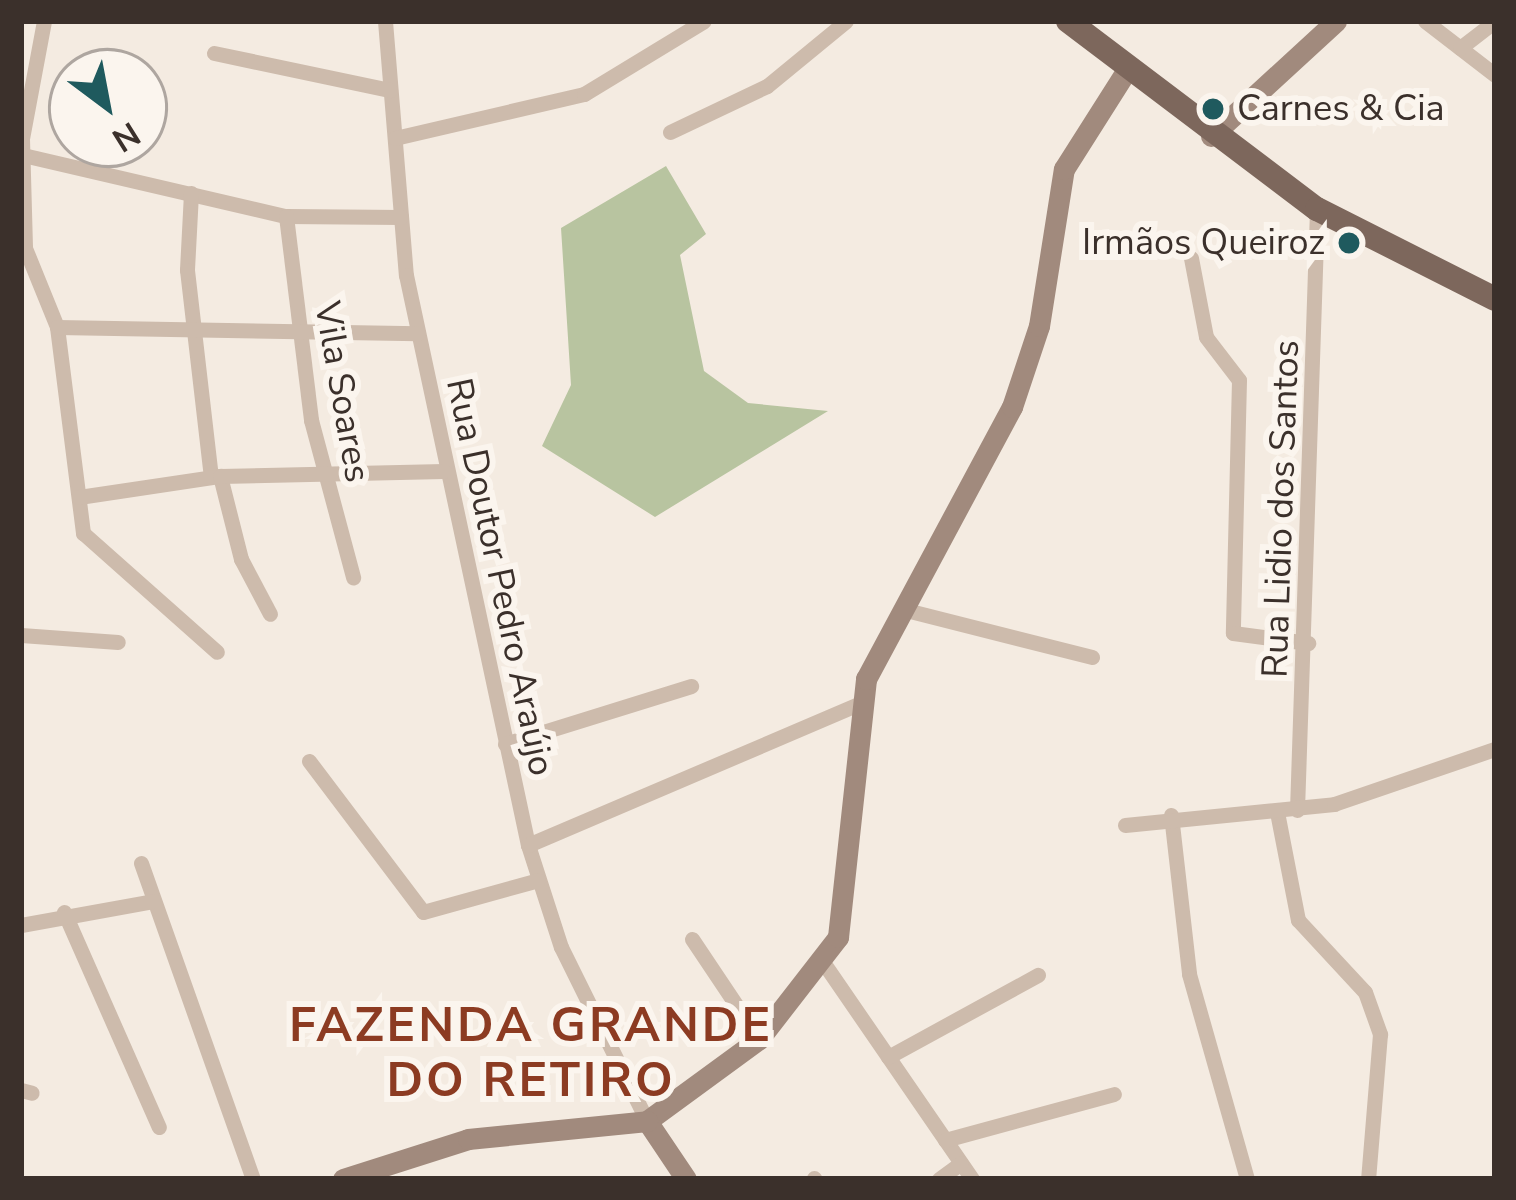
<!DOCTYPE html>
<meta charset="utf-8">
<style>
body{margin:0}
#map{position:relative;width:1516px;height:1200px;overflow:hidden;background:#f4ebe1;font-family:"Nunito Sans",sans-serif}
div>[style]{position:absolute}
.green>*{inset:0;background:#b8c4a0}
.street>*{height:15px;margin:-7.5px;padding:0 7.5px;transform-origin:7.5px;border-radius:7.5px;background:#cdbbac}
.secondary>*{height:21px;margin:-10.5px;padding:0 10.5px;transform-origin:10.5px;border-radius:10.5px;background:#a18a7d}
.primary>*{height:24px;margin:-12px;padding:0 12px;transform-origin:12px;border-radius:12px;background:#7d675c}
.dots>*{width:33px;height:33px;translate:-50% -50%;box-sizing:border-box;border:6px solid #fbf5ee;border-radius:50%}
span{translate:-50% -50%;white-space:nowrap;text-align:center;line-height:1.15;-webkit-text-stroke:12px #fbf5ee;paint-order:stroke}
.poi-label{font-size:36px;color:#3b302b}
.left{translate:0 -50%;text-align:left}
.right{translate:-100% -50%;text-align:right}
.street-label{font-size:36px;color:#3b302b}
.district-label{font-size:48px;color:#8c3b22;font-weight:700;letter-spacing:3px}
.frame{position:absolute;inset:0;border:24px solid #3b302b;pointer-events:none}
.north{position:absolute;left:48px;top:48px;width:120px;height:120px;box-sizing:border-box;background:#fbf5ee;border:3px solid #aea6a0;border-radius:50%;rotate:148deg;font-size:33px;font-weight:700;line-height:48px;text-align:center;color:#3b302b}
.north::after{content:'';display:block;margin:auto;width:42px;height:54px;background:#1f5a5e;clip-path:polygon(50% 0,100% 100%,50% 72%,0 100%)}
</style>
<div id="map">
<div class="green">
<div style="clip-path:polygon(666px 166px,706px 234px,680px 255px,704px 371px,748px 403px,828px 411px,655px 517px,542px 446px,571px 385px,561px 228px)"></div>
</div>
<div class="street">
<div style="left:44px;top:21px;width:120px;rotate:100.6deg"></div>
<div style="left:22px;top:139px;width:109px;rotate:88.4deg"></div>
<div style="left:25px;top:248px;width:85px;rotate:67.9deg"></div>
<div style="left:57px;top:327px;width:208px;rotate:82.8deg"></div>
<div style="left:83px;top:533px;width:179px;rotate:41.6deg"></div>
<div style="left:385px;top:21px;width:255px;rotate:85.3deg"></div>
<div style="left:406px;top:275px;width:583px;rotate:77.92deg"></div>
<div style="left:528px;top:845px;width:107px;rotate:72.1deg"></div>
<div style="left:561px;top:947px;width:194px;rotate:63.7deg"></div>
<div style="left:1425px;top:21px;width:88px;rotate:37.6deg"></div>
<div style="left:1460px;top:48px;width:44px;rotate:-37.6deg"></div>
<div style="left:214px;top:53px;width:180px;rotate:11.9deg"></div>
<div style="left:670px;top:132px;width:107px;rotate:-25.4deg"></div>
<div style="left:767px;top:86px;width:102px;rotate:-39.4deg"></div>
<div style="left:395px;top:138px;width:194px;rotate:-13.1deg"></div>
<div style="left:584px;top:94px;width:140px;rotate:-31.3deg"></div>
<div style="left:23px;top:155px;width:270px;rotate:13.1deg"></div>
<div style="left:286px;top:216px;width:115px;rotate:0.5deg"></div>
<div style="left:191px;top:193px;width:77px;rotate:93deg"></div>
<div style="left:187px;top:270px;width:208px;rotate:83.4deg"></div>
<div style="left:286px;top:216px;width:206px;rotate:83deg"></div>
<div style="left:311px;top:420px;width:163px;rotate:75deg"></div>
<div style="left:1191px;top:258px;width:80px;rotate:79.2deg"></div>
<div style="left:1206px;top:337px;width:54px;rotate:52.5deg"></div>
<div style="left:1239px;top:380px;width:253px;rotate:91.4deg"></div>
<div style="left:1233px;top:633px;width:76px;rotate:7.6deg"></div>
<div style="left:57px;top:327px;width:361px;rotate:1deg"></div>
<div style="left:220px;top:476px;width:86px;rotate:75.8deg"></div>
<div style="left:241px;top:559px;width:62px;rotate:62.2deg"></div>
<div style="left:79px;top:497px;width:143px;rotate:-8.5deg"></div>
<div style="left:220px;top:476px;width:224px;rotate:-1.3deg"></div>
<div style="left:902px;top:609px;width:196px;rotate:14.2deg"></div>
<div style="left:21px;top:635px;width:97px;rotate:4.1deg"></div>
<div style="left:505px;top:744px;width:195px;rotate:-17.3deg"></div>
<div style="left:309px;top:761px;width:189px;rotate:52.9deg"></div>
<div style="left:423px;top:912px;width:119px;rotate:-15.5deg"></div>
<div style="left:1297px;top:810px;width:601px;rotate:-88.09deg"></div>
<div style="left:1277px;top:812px;width:110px;rotate:79deg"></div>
<div style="left:1298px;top:920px;width:98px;rotate:47.1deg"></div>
<div style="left:1365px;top:992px;width:45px;rotate:70.3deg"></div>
<div style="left:1380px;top:1034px;width:145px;rotate:94.7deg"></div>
<div style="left:1171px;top:815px;width:160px;rotate:83.5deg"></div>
<div style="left:1189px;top:974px;width:213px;rotate:74.2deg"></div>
<div style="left:1125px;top:825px;width:210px;rotate:-5.7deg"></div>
<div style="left:1334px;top:804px;width:170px;rotate:-18.9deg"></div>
<div style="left:528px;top:845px;width:362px;rotate:-23.1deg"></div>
<div style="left:141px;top:863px;width:335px;rotate:70.5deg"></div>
<div style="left:64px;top:912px;width:235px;rotate:66.2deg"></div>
<div style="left:21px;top:925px;width:134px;rotate:-10.3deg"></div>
<div style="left:692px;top:939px;width:120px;rotate:56.2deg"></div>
<div style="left:825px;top:965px;width:260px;rotate:55.5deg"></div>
<div style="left:888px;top:1057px;width:171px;rotate:-28.7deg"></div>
<div style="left:21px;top:1090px;width:11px;rotate:15deg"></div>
<div style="left:945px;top:1140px;width:175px;rotate:-15.2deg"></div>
<div style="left:814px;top:1178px;width:1px;rotate:45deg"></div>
<div style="left:939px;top:1179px;width:27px;rotate:-36deg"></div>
</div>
<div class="secondary">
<div style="left:1211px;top:136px;width:170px;rotate:-42.6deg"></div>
<div style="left:647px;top:1121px;width:139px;rotate:-36.2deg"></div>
<div style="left:759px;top:1039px;width:129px;rotate:-52.2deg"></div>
<div style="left:838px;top:937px;width:260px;rotate:-83.8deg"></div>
<div style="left:866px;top:679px;width:309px;rotate:-61.8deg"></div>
<div style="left:1012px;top:407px;width:85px;rotate:-71.6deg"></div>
<div style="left:1039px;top:326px;width:159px;rotate:-81deg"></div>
<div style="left:1064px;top:169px;width:120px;rotate:-57.6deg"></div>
<div style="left:647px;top:1121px;width:70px;rotate:56.1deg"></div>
<div style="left:343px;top:1179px;width:131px;rotate:-17.7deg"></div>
<div style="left:468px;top:1139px;width:180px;rotate:-5.7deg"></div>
</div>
<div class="primary">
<div style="left:1068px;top:21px;width:312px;rotate:37.1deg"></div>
<div style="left:1317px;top:209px;width:199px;rotate:26.8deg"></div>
</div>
<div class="dots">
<div style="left:1213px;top:109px;background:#1f5a5e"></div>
<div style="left:1349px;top:243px;background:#1f5a5e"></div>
</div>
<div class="poi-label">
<span class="left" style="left:1237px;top:109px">Carnes &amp; Cia</span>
<span class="right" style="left:1325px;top:243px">Irmãos Queiroz</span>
</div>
<div class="street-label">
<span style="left:342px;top:392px;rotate:80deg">Vila Soares</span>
<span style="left:1281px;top:509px;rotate:-88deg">Rua Lidio dos Santos</span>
<span style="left:500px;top:577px;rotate:78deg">Rua Doutor Pedro Araújo</span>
</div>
<div class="district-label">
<span style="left:531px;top:1053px">FAZENDA GRANDE<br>DO RETIRO</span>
</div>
<div class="frame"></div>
<div class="north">N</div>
</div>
